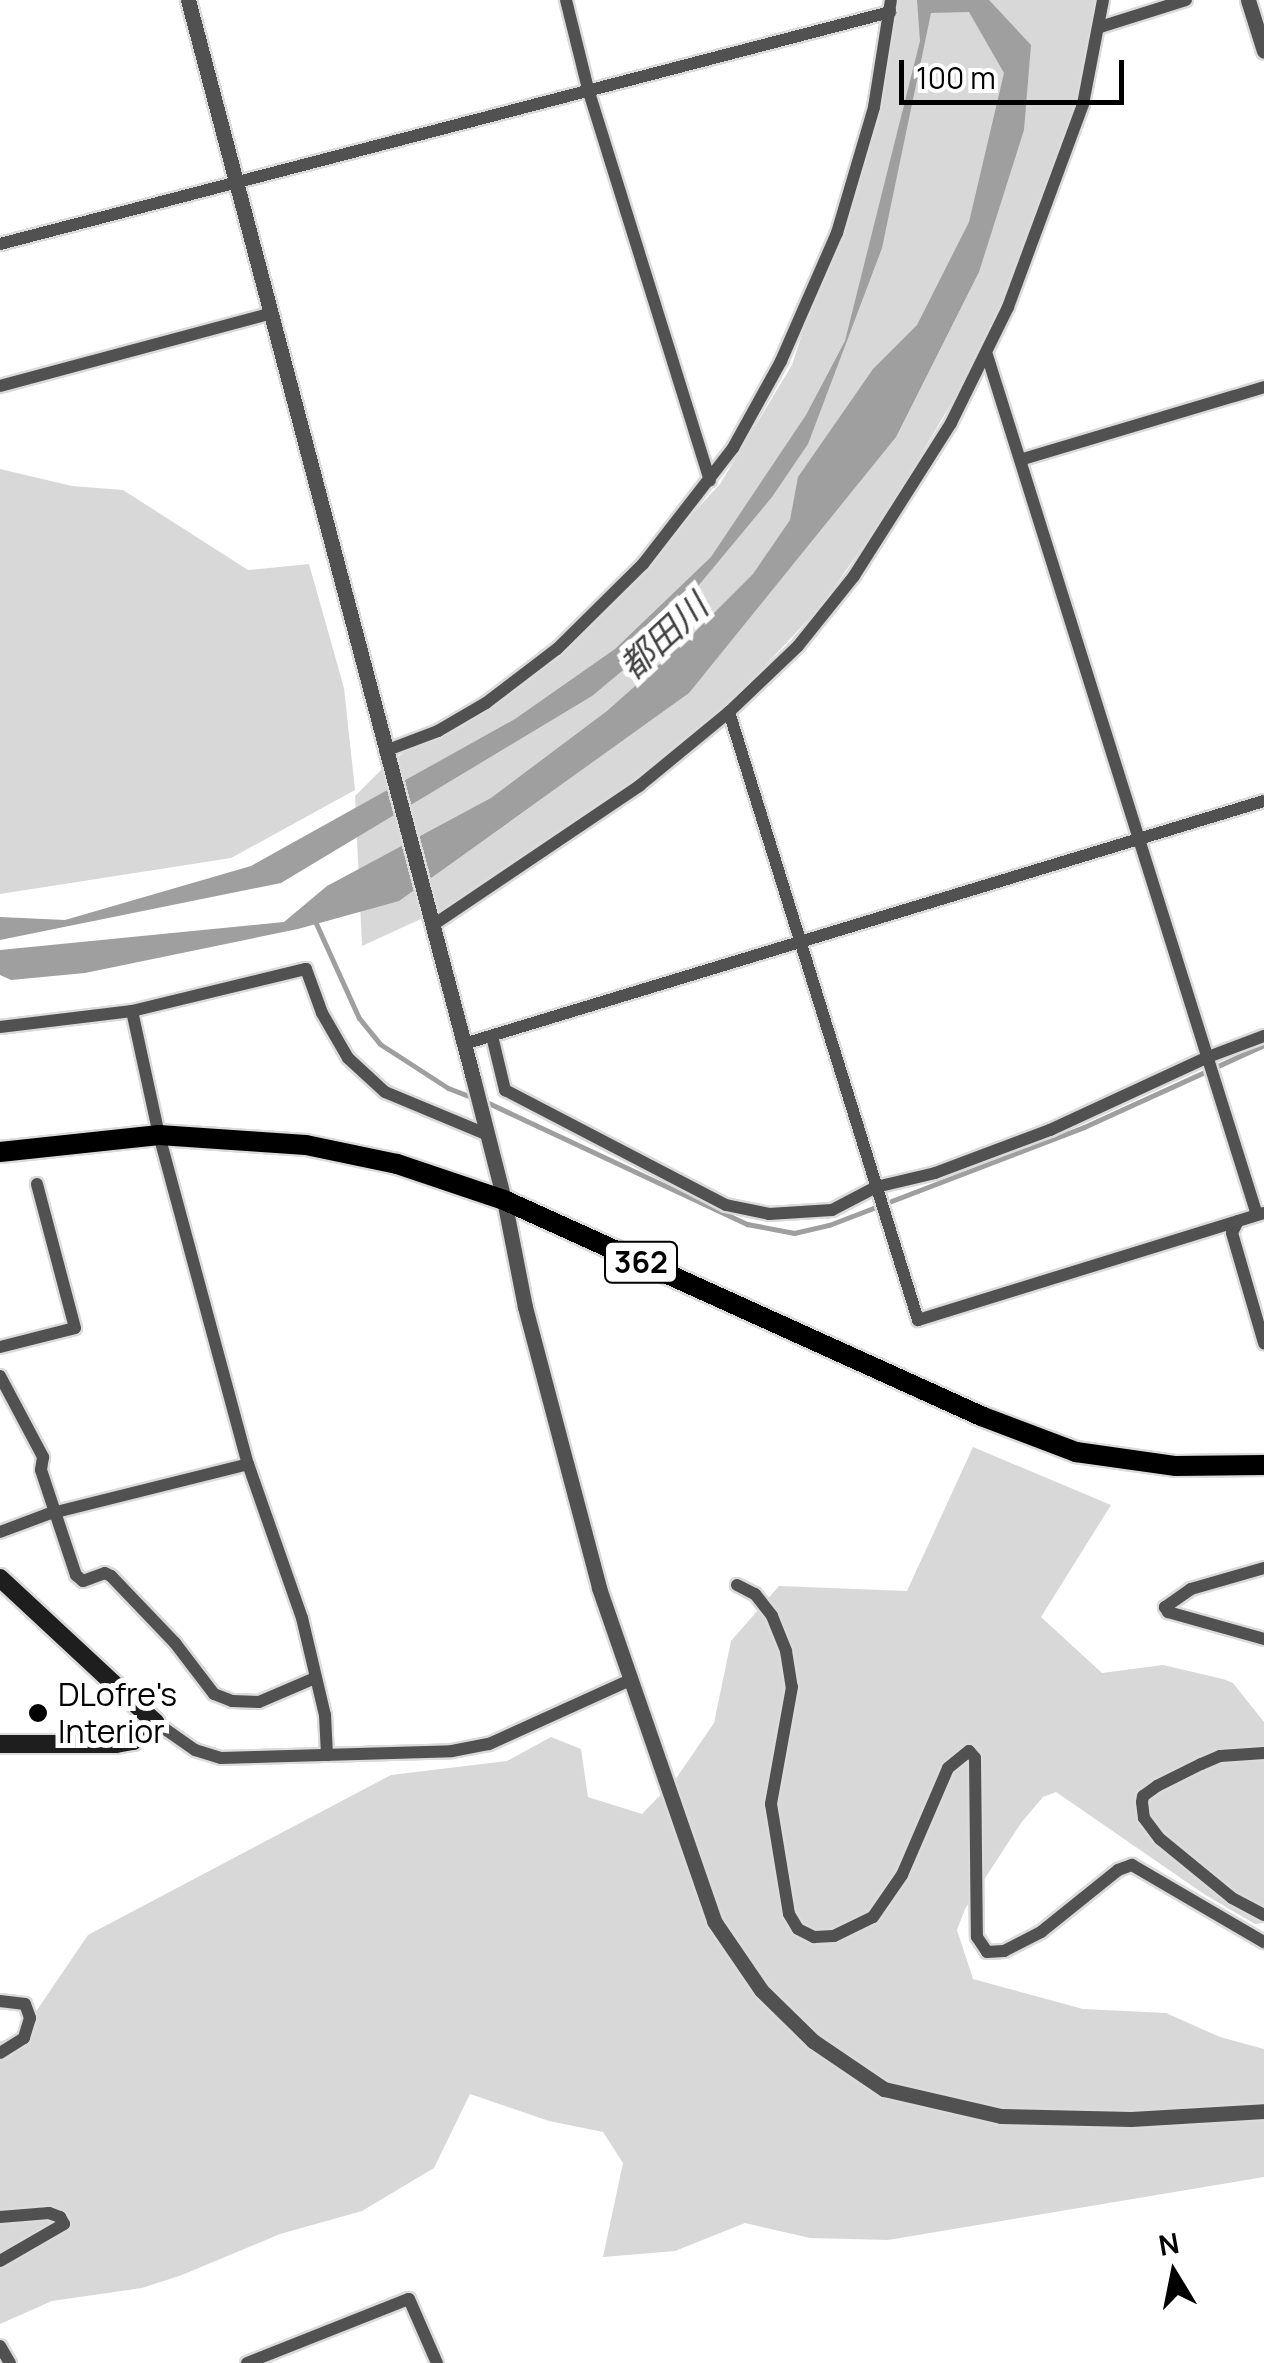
<!DOCTYPE html>
<meta charset="utf-8">
<style>
body{margin:0}
#map{position:relative;width:1264px;height:2363px;overflow:hidden;background:#fff;font-family:Manrope,"Noto Sans JP",sans-serif}
div>[style]{position:absolute}
.green>*{inset:0;background:#d8d8d8}
.water>*{inset:0;background:#9f9f9f}
.stream>*{height:5px;margin:-2.5px;padding:0 2.5px;transform-origin:2.5px;border-radius:2.5px;background:#9f9f9f}
.roads{filter:drop-shadow(2px 0 #dbdbdb) drop-shadow(-2px 0 #dbdbdb) drop-shadow(0 2px #dbdbdb) drop-shadow(0 -2px #dbdbdb)}
.minor>*{height:12px;margin:-6px;padding:0 6px;transform-origin:6px;border-radius:6px;background:#515151}
.tertiary>*{height:15px;margin:-7.5px;padding:0 7.5px;transform-origin:7.5px;border-radius:7.5px;background:#515151}
.secondary>*{height:18px;margin:-9px;padding:0 9px;transform-origin:9px;border-radius:9px;background:#1e1e1e}
.trunk>*{height:20px;margin:-10px;padding:0 10px;transform-origin:10px;border-radius:10px;background:#000}
.dots>*{width:28px;height:28px;translate:-50% -50%;box-sizing:border-box;border:5px solid #fff;border-radius:50%}
span{translate:-50% -50%;white-space:nowrap;text-align:center;line-height:1.15;-webkit-text-stroke:10px #fff;paint-order:stroke}
.shield-label span{padding:2px 8px;background:#fff;border:2px solid;border-radius:8px;-webkit-text-stroke-width:0}
.shield-label{font-size:30px;color:#000;font-weight:700}
.poi-label{font-size:32px;color:#000}
.left{translate:0 -50%;text-align:left}
.water-label{font-size:35px;color:#404040;font-style:italic}
.north{position:absolute;left:1124px;top:2223px;width:100px;height:100px;-webkit-text-stroke:8px #fff;paint-order:stroke;rotate:350deg;font-size:28px;font-weight:700;line-height:40px;text-align:center;color:#000}
.north::after{content:'';display:block;margin:auto;width:35px;height:45px;background:#000;clip-path:polygon(50% 0,100% 100%,50% 72%,0 100%)}
.scale{position:absolute;left:899px;top:60px;width:225px;height:45px;box-sizing:border-box;border:5px solid #000;border-top:0;padding-left:12px;font-size:30px;line-height:35px;white-space:nowrap;color:#000;-webkit-text-stroke:8px #fff;paint-order:stroke}
</style>
<div id="map">
<div class="green">
<div style="clip-path:polygon(887px 0,1095px 0,1085px 70px,1054px 179px,977px 360px,885px 515px,821px 606px,712px 722px,558px 836px,447px 907px,362px 946px,355px 796px,388px 763px,577px 639px,720px 484px,792px 365px,870px 123px)"></div>
<div style="clip-path:polygon(0 469px,72px 486px,123px 490px,248px 570px,309px 564px,344px 688px,355px 790px,231px 858px,0 894px)"></div>
<div style="clip-path:polygon(973px 1447px,1111px 1505px,1041px 1617px,1102px 1673px,1163px 1665px,1223px 1679px,1233px 1683px,1264px 1722px,1264px 1923px,1255px 1924px,1204px 1894px,1056px 1792px,1043px 1797px,1021px 1823px,965px 1909px,957px 1930px,973px 1979px,1083px 2009px,1166px 2013px,1220px 2037px,1264px 2049px,1264px 2177px,888px 2240px,810px 2238px,745px 2223px,675px 2251px,603px 2257px,623px 2163px,603px 2132px,549px 2121px,470px 2094px,434px 2168px,362px 2211px,280px 2234px,182px 2275px,142px 2288px,52px 2301px,0 2324px,0 2041px,18px 2038px,88px 1935px,391px 1775px,507px 1761px,551px 1737px,581px 1749px,588px 1797px,642px 1814px,675px 1780px,714px 1723px,731px 1641px,779px 1586px,907px 1591px)"></div>
</div>
<div class="water">
<div style="clip-path:polygon(917px 0,989px 0,1031px 45px,1024px 130px,979px 272px,896px 437px,689px 693px,399px 901px,298px 929px,85px 973px,11px 980px,0 975px,0 950px,284px 922px,327px 886px,491px 798px,607px 711px,688px 639px,753px 574px,790px 520px,798px 477px,873px 369px,917px 325px,969px 222px,1004px 73px,969px 12px,931px 13px,882px 248px,808px 444px,772px 497px,640px 656px,592px 696px,281px 883px,0 940px,0 917px,65px 920px,251px 866px,515px 719px,615px 649px,711px 557px,806px 415px,845px 341px,920px 41px)"></div>
</div>
<div class="stream">
<div style="left:314px;top:919px;width:109px;rotate:65.6deg"></div>
<div style="left:359px;top:1018px;width:33px;rotate:51deg"></div>
<div style="left:380px;top:1044px;width:81px;rotate:32.9deg"></div>
<div style="left:448px;top:1088px;width:26px;rotate:21deg"></div>
<div style="left:482px;top:1100px;width:293px;rotate:25.1deg"></div>
<div style="left:747px;top:1224px;width:48px;rotate:10.8deg"></div>
<div style="left:794px;top:1233px;width:36px;rotate:-13deg"></div>
<div style="left:829px;top:1225px;width:273px;rotate:-21deg"></div>
<div style="left:1084px;top:1127px;width:198px;rotate:-24.5deg"></div>
</div>
<div class="roads">
<div class="minor">
<div style="left:566px;top:0;width:92px;rotate:76.1deg"></div>
<div style="left:588px;top:89px;width:410px;rotate:72.7deg"></div>
<div style="left:1100px;top:27px;width:90px;rotate:-17.4deg"></div>
<div style="left:0;top:244px;width:920px;rotate:-14.61deg"></div>
<div style="left:987px;top:355px;width:901px;rotate:72.57deg"></div>
<div style="left:0;top:386px;width:278px;rotate:-15deg"></div>
<div style="left:1023px;top:459px;width:252px;rotate:-16.6deg"></div>
<div style="left:729px;top:712px;width:637px;rotate:72.73deg"></div>
<div style="left:918px;top:1320px;width:362px;rotate:-17.2deg"></div>
<div style="left:385px;top:751px;width:57px;rotate:-20.7deg"></div>
<div style="left:438px;top:731px;width:56px;rotate:-30.3deg"></div>
<div style="left:486px;top:703px;width:89px;rotate:-37.3deg"></div>
<div style="left:557px;top:649px;width:121px;rotate:-44.7deg"></div>
<div style="left:643px;top:564px;width:147px;rotate:-52.2deg"></div>
<div style="left:733px;top:448px;width:99px;rotate:-61.1deg"></div>
<div style="left:781px;top:361px;width:140px;rotate:-66.4deg"></div>
<div style="left:837px;top:233px;width:131px;rotate:-73.6deg"></div>
<div style="left:874px;top:107px;width:108px;rotate:-81deg"></div>
<div style="left:433px;top:925px;width:249px;rotate:-34deg"></div>
<div style="left:639px;top:786px;width:117px;rotate:-39.4deg"></div>
<div style="left:729px;top:712px;width:95px;rotate:-43.7deg"></div>
<div style="left:798px;top:646px;width:90px;rotate:-51.3deg"></div>
<div style="left:854px;top:576px;width:181px;rotate:-57.6deg"></div>
<div style="left:951px;top:423px;width:129px;rotate:-63.8deg"></div>
<div style="left:1008px;top:307px;width:216px;rotate:-69.7deg"></div>
<div style="left:1083px;top:104px;width:106px;rotate:-79.1deg"></div>
<div style="left:132px;top:1011px;width:127px;rotate:77.7deg"></div>
<div style="left:159px;top:1135px;width:341px;rotate:74.9deg"></div>
<div style="left:248px;top:1464px;width:163px;rotate:70.7deg"></div>
<div style="left:302px;top:1618px;width:100px;rotate:76.7deg"></div>
<div style="left:325px;top:1715px;width:40px;rotate:87.1deg"></div>
<div style="left:0;top:1027px;width:133px;rotate:-6.9deg"></div>
<div style="left:132px;top:1011px;width:179px;rotate:-13.6deg"></div>
<div style="left:306px;top:969px;width:47px;rotate:70deg"></div>
<div style="left:322px;top:1013px;width:52px;rotate:60deg"></div>
<div style="left:348px;top:1058px;width:50px;rotate:42.6deg"></div>
<div style="left:385px;top:1092px;width:109px;rotate:22.6deg"></div>
<div style="left:492px;top:1036px;width:56px;rotate:76.5deg"></div>
<div style="left:505px;top:1090px;width:249px;rotate:27.5deg"></div>
<div style="left:726px;top:1205px;width:44px;rotate:11.8deg"></div>
<div style="left:769px;top:1214px;width:63px;rotate:-3.6deg"></div>
<div style="left:832px;top:1210px;width:50px;rotate:-27.6deg"></div>
<div style="left:876px;top:1187px;width:61px;rotate:-13.3deg"></div>
<div style="left:935px;top:1173px;width:123px;rotate:-20.5deg"></div>
<div style="left:1050px;top:1130px;width:174px;rotate:-24.8deg"></div>
<div style="left:1208px;top:1057px;width:60px;rotate:-20.6deg"></div>
<div style="left:464px;top:1044px;width:836px;rotate:-16.9deg"></div>
<div style="left:1238px;top:1221px;width:13px;rotate:117deg"></div>
<div style="left:1232px;top:1233px;width:115px;rotate:73.8deg"></div>
<div style="left:0;top:1347px;width:77px;rotate:-14.2deg"></div>
<div style="left:75px;top:1328px;width:149px;rotate:-104.8deg"></div>
<div style="left:0;top:1376px;width:92px;rotate:62deg"></div>
<div style="left:43px;top:1457px;width:13px;rotate:99deg"></div>
<div style="left:41px;top:1470px;width:111px;rotate:71.6deg"></div>
<div style="left:76px;top:1575px;width:9px;rotate:41deg"></div>
<div style="left:83px;top:1581px;width:23px;rotate:-20deg"></div>
<div style="left:105px;top:1573px;width:7px;rotate:27deg"></div>
<div style="left:111px;top:1576px;width:93px;rotate:46.3deg"></div>
<div style="left:175px;top:1643px;width:64px;rotate:52.6deg"></div>
<div style="left:214px;top:1694px;width:19px;rotate:21deg"></div>
<div style="left:232px;top:1701px;width:27px;rotate:2deg"></div>
<div style="left:259px;top:1702px;width:61px;rotate:-23.2deg"></div>
<div style="left:0;top:1532px;width:51px;rotate:-20.6deg"></div>
<div style="left:48px;top:1514px;width:206px;rotate:-14deg"></div>
<div style="left:1264px;top:1568px;width:76px;rotate:164deg"></div>
<div style="left:1191px;top:1589px;width:32px;rotate:145deg"></div>
<div style="left:1165px;top:1607px;width:6px;rotate:59deg"></div>
<div style="left:1168px;top:1612px;width:100px;rotate:15.7deg"></div>
<div style="left:737px;top:1585px;width:20px;rotate:27deg"></div>
<div style="left:755px;top:1594px;width:28px;rotate:52deg"></div>
<div style="left:772px;top:1616px;width:38px;rotate:68deg"></div>
<div style="left:786px;top:1651px;width:36px;rotate:81deg"></div>
<div style="left:792px;top:1687px;width:119px;rotate:100.2deg"></div>
<div style="left:771px;top:1804px;width:111px;rotate:80.7deg"></div>
<div style="left:789px;top:1914px;width:17px;rotate:59deg"></div>
<div style="left:798px;top:1929px;width:18px;rotate:27deg"></div>
<div style="left:814px;top:1937px;width:20px;rotate:-3deg"></div>
<div style="left:834px;top:1936px;width:43px;rotate:-26deg"></div>
<div style="left:873px;top:1917px;width:51px;rotate:-55.4deg"></div>
<div style="left:902px;top:1875px;width:116px;rotate:-66.7deg"></div>
<div style="left:948px;top:1768px;width:27px;rotate:-39deg"></div>
<div style="left:969px;top:1751px;width:9px;rotate:49deg"></div>
<div style="left:975px;top:1758px;width:179px;rotate:89.4deg"></div>
<div style="left:977px;top:1937px;width:18px;rotate:56deg"></div>
<div style="left:987px;top:1952px;width:17px;rotate:-3deg"></div>
<div style="left:1004px;top:1951px;width:42px;rotate:-27.2deg"></div>
<div style="left:1041px;top:1932px;width:99px;rotate:-38.8deg"></div>
<div style="left:1118px;top:1870px;width:15px;rotate:-20deg"></div>
<div style="left:1132px;top:1865px;width:153px;rotate:30.3deg"></div>
<div style="left:155px;top:1722px;width:49px;rotate:35deg"></div>
<div style="left:195px;top:1750px;width:27px;rotate:17deg"></div>
<div style="left:221px;top:1758px;width:231px;rotate:-1.7deg"></div>
<div style="left:452px;top:1751px;width:38px;rotate:-11deg"></div>
<div style="left:489px;top:1744px;width:155px;rotate:-24.4deg"></div>
<div style="left:1264px;top:1753px;width:44px;rotate:176.1deg"></div>
<div style="left:1220px;top:1756px;width:21px;rotate:157deg"></div>
<div style="left:1201px;top:1764px;width:49px;rotate:153.4deg"></div>
<div style="left:1157px;top:1786px;width:17px;rotate:144deg"></div>
<div style="left:1143px;top:1796px;width:6px;rotate:99deg"></div>
<div style="left:1142px;top:1802px;width:16px;rotate:83deg"></div>
<div style="left:1144px;top:1818px;width:26px;rotate:53deg"></div>
<div style="left:1160px;top:1839px;width:93px;rotate:39.3deg"></div>
<div style="left:1232px;top:1898px;width:36px;rotate:28deg"></div>
<div style="left:0;top:2001px;width:25px;rotate:7deg"></div>
<div style="left:25px;top:2004px;width:15px;rotate:70deg"></div>
<div style="left:30px;top:2018px;width:21px;rotate:107deg"></div>
<div style="left:24px;top:2038px;width:28px;rotate:148deg"></div>
<div style="left:0;top:2217px;width:49px;rotate:-4.7deg"></div>
<div style="left:49px;top:2213px;width:12px;rotate:20deg"></div>
<div style="left:60px;top:2217px;width:8px;rotate:60deg"></div>
<div style="left:64px;top:2224px;width:74px;rotate:150deg"></div>
<div style="left:0;top:2346px;width:20px;rotate:60deg"></div>
<div style="left:247px;top:2363px;width:174px;rotate:-21.6deg"></div>
<div style="left:409px;top:2299px;width:70px;rotate:66.4deg"></div>
</div>
<div class="tertiary">
<div style="left:188px;top:0;width:1115px;rotate:75.19deg"></div>
<div style="left:473px;top:1078px;width:126px;rotate:75.7deg"></div>
<div style="left:504px;top:1200px;width:109px;rotate:78.9deg"></div>
<div style="left:525px;top:1307px;width:291px;rotate:75.2deg"></div>
<div style="left:599px;top:1588px;width:352px;rotate:70.9deg"></div>
<div style="left:714px;top:1921px;width:83px;rotate:55.7deg"></div>
<div style="left:761px;top:1990px;width:73px;rotate:44.4deg"></div>
<div style="left:813px;top:2041px;width:86px;rotate:34.1deg"></div>
<div style="left:884px;top:2089px;width:120px;rotate:13deg"></div>
<div style="left:1001px;top:2116px;width:130px;rotate:1.3deg"></div>
<div style="left:1131px;top:2119px;width:133px;rotate:-3.4deg"></div>
<div style="left:1248px;top:0;width:53px;rotate:72.6deg"></div>
</div>
<div class="secondary">
<div style="left:0;top:1578px;width:212px;rotate:42.9deg"></div>
<div style="left:155px;top:1722px;width:29px;rotate:139deg"></div>
<div style="left:133px;top:1741px;width:17px;rotate:170deg"></div>
<div style="left:116px;top:1744px;width:116px;rotate:180deg"></div>
</div>
<div class="trunk">
<div style="left:0;top:1152px;width:160px;rotate:-6.1deg"></div>
<div style="left:159px;top:1135px;width:147px;rotate:3.9deg"></div>
<div style="left:306px;top:1145px;width:93px;rotate:11.8deg"></div>
<div style="left:397px;top:1164px;width:113px;rotate:18.6deg"></div>
<div style="left:504px;top:1200px;width:524px;rotate:24.36deg"></div>
<div style="left:981px;top:1416px;width:102px;rotate:20.8deg"></div>
<div style="left:1076px;top:1452px;width:101px;rotate:8deg"></div>
<div style="left:1176px;top:1466px;width:88px;rotate:-0.7deg"></div>
</div>
</div>
<div class="dots">
<div style="left:38px;top:1713px;background:#000"></div>
</div>
<div class="shield-label">
<span style="left:641px;top:1262px">362</span>
</div>
<div class="poi-label">
<span class="left" style="left:58px;top:1713px">DLofre's<br>Interior</span>
</div>
<div class="water-label">
<span style="left:663px;top:636px;rotate:-43deg">都田川</span>
</div>
<div class="north">N</div>
<div class="scale">100 m</div>
</div>
